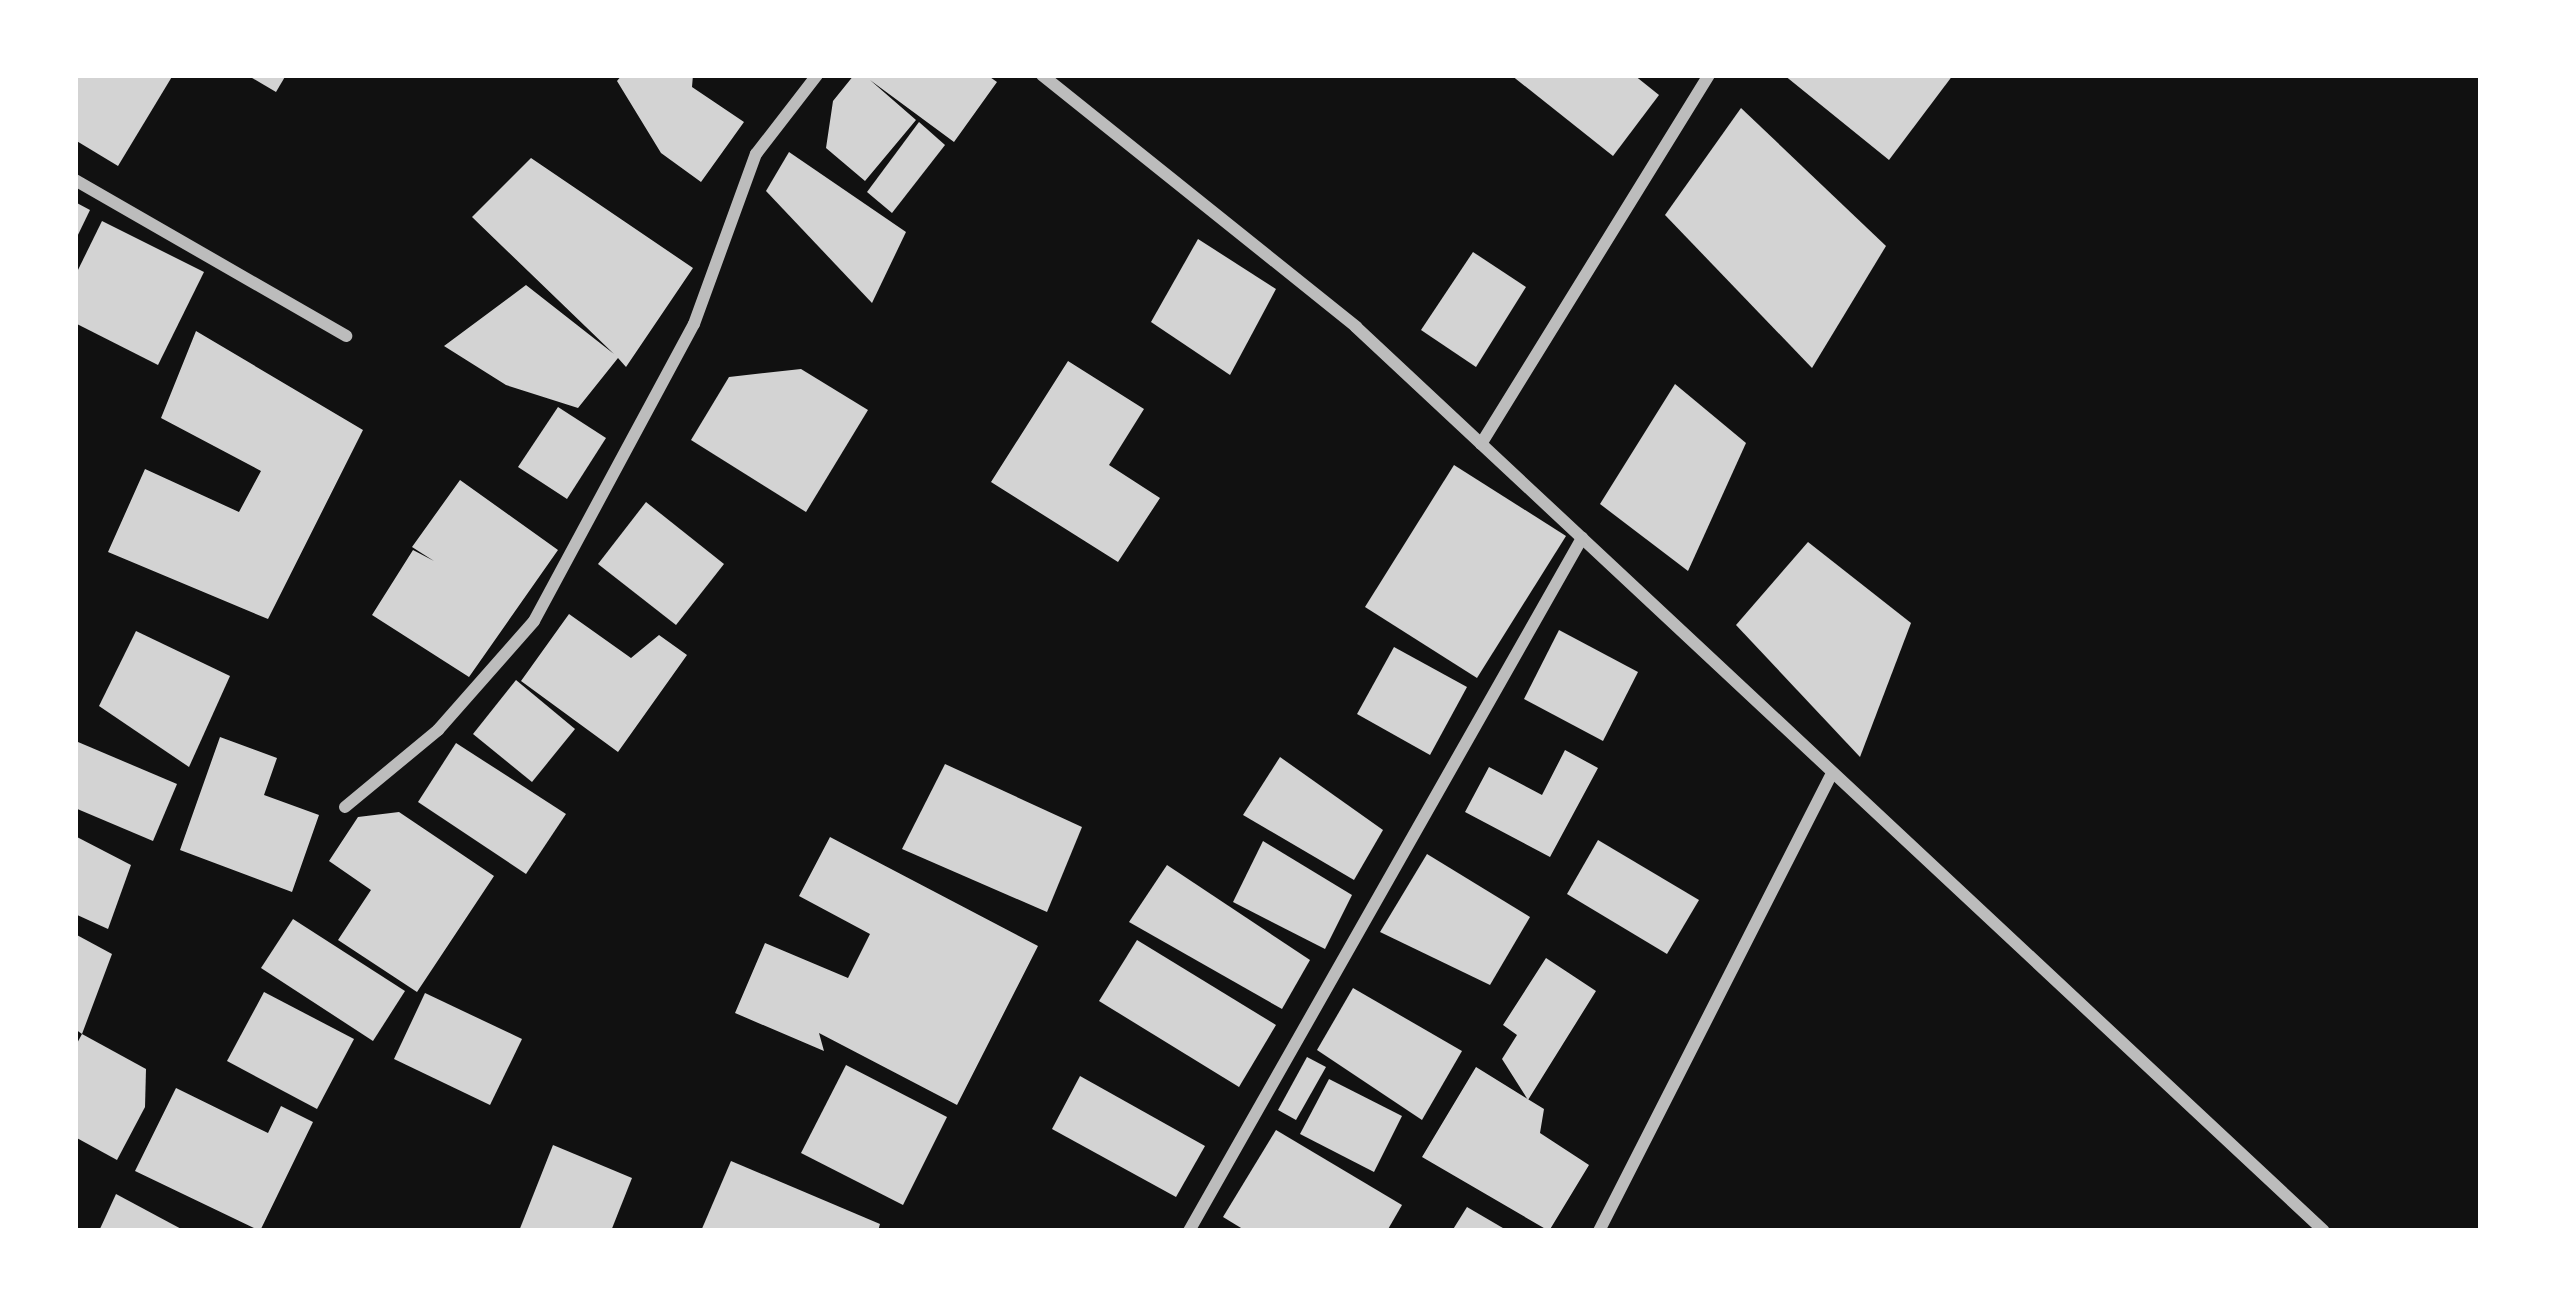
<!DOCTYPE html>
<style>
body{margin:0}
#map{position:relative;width:2556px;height:1306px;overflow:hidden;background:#111;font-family:Manrope,sans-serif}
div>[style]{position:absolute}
.building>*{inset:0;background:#d3d3d3}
.minor>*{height:12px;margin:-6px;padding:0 6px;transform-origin:6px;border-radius:6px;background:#bcbcbc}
span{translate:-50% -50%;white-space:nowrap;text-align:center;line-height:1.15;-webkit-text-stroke:9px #fff;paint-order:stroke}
.frame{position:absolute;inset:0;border:78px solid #fff;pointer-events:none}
</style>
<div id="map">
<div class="building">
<div style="clip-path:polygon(75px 75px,173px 75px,118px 166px,75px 140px)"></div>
<div style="clip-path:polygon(247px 75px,286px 75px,276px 92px)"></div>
<div style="clip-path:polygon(622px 75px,693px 75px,692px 87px,744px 122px,701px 182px,661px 153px,617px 81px)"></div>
<div style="clip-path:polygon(854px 75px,987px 75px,997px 82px,954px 142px,870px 80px,916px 120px,865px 181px,826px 148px,833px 101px)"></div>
<div style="clip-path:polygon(1511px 75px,1634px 75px,1659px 95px,1613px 156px)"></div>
<div style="clip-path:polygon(1784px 75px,1953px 75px,1889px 160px)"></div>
<div style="clip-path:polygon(1741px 108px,1886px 246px,1812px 368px,1665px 215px)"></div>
<div style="clip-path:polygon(919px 122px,945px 145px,892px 213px,867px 192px)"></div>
<div style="clip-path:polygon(789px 152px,906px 232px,872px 303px,766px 191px)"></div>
<div style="clip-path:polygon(531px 158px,693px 268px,626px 367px,618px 358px,578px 408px,506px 385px,444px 346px,526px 285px,614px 354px,472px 217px)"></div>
<div style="clip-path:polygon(75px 202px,90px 210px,75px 241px)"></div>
<div style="clip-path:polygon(102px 221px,204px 272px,158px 365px,75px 323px,75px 276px)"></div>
<div style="clip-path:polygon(1198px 239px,1276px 289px,1230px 375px,1151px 322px)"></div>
<div style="clip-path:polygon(1473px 252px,1526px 287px,1476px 367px,1421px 330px)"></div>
<div style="clip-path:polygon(196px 331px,363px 430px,268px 619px,108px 552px,145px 469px,239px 512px,261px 471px,161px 418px)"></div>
<div style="clip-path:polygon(1068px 361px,1144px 409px,1109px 465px,1160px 498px,1118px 562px,991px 482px)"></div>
<div style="clip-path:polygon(801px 369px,868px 410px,806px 512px,691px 440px,729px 377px)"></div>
<div style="clip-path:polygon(1675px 384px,1746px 443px,1688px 571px,1600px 504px)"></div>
<div style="clip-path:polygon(558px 407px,606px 438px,567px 499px,518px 467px)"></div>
<div style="clip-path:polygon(1454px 465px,1566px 536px,1477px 678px,1365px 607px)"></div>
<div style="clip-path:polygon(460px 480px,558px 550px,469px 677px,372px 615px,413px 550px,434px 561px,412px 547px)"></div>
<div style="clip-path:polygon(646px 502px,724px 564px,676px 625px,598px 564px)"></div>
<div style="clip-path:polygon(1808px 542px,1911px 623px,1860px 757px,1736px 625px)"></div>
<div style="clip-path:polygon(569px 614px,631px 658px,659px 635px,687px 655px,618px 752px,521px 681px)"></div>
<div style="clip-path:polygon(1559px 630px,1638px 672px,1603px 741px,1524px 699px)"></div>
<div style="clip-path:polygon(136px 631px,230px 676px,189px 767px,99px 706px)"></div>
<div style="clip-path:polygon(1394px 647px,1467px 687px,1430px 755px,1357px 714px)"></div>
<div style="clip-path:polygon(516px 680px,575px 729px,532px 782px,473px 734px)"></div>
<div style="clip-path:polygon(220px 737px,277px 758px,264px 795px,319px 815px,292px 892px,180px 850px)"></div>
<div style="clip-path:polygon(78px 742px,177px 784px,153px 841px,75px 808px)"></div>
<div style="clip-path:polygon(456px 743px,566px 814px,526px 874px,418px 802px)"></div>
<div style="clip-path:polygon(1565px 750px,1598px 768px,1550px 857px,1465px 812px,1489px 767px,1542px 795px)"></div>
<div style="clip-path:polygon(1280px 757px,1383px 830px,1354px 880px,1243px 815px)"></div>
<div style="clip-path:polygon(945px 764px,1082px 827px,1047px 912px,902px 849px)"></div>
<div style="clip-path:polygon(399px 812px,494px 876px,417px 992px,338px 940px,371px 890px,329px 861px,358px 817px)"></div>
<div style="clip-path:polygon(75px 836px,131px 865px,108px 929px,75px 914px)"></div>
<div style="clip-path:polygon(830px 837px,1038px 946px,957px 1105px,819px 1033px,824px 1051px,735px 1013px,765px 943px,848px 978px,870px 934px,799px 896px)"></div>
<div style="clip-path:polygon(1598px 840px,1699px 900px,1667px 954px,1567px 894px)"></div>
<div style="clip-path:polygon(1263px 841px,1352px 895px,1325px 949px,1233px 902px)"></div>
<div style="clip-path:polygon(1427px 854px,1530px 917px,1490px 985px,1380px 932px)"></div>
<div style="clip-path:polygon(1167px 865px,1310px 960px,1282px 1009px,1129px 922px)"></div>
<div style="clip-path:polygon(293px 919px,405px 991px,373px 1041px,261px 968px)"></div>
<div style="clip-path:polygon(75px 934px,112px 954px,82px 1034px,75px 1029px)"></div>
<div style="clip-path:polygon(1137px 940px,1276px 1025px,1239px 1087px,1099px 1001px)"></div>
<div style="clip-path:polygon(1546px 958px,1596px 991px,1528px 1100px,1502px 1059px,1517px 1035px,1503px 1025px)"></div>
<div style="clip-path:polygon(1353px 988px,1462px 1051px,1422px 1120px,1317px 1050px)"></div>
<div style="clip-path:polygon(264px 992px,354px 1039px,317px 1109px,227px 1061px)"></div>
<div style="clip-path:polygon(425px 993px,522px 1039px,490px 1105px,394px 1059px)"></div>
<div style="clip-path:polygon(82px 1034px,146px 1069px,145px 1107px,117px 1160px,75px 1137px,75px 1047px)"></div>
<div style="clip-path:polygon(1307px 1057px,1326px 1067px,1296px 1120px,1278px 1110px)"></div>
<div style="clip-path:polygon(846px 1065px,947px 1117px,903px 1205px,801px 1153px)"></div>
<div style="clip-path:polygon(1476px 1067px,1544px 1109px,1540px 1133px,1589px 1165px,1549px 1231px,1422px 1157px)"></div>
<div style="clip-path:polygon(1080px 1076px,1205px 1146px,1176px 1197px,1052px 1129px)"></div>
<div style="clip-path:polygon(1329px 1079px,1402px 1116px,1374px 1172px,1300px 1134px)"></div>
<div style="clip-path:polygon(176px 1088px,268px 1133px,281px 1106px,313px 1122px,260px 1231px,135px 1171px)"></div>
<div style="clip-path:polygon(1276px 1130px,1402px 1205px,1387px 1231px,1246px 1231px,1223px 1217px)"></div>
<div style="clip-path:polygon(553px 1145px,632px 1178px,611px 1231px,519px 1231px)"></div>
<div style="clip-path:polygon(731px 1161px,880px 1224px,878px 1231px,701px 1231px)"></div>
<div style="clip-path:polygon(116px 1194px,185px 1231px,99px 1231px)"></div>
<div style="clip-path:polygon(1467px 1207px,1508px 1231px,1452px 1231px)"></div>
</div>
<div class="minor">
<div style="left:1042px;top:75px;width:403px;rotate:38.7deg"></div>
<div style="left:1356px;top:327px;width:1324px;rotate:43.04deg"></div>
<div style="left:75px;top:180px;width:313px;rotate:29.9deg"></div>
<div style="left:1481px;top:444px;width:434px;rotate:-58.3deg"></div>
<div style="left:345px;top:807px;width:121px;rotate:-39.6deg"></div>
<div style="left:438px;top:730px;width:145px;rotate:-48.6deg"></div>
<div style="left:534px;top:621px;width:337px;rotate:-61.7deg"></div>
<div style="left:694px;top:324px;width:181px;rotate:-70deg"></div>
<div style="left:756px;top:154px;width:100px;rotate:-52.3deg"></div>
<div style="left:1189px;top:1231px;width:797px;rotate:-60.44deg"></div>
<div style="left:1599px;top:1231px;width:512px;rotate:-63.03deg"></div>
</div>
<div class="frame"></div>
</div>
